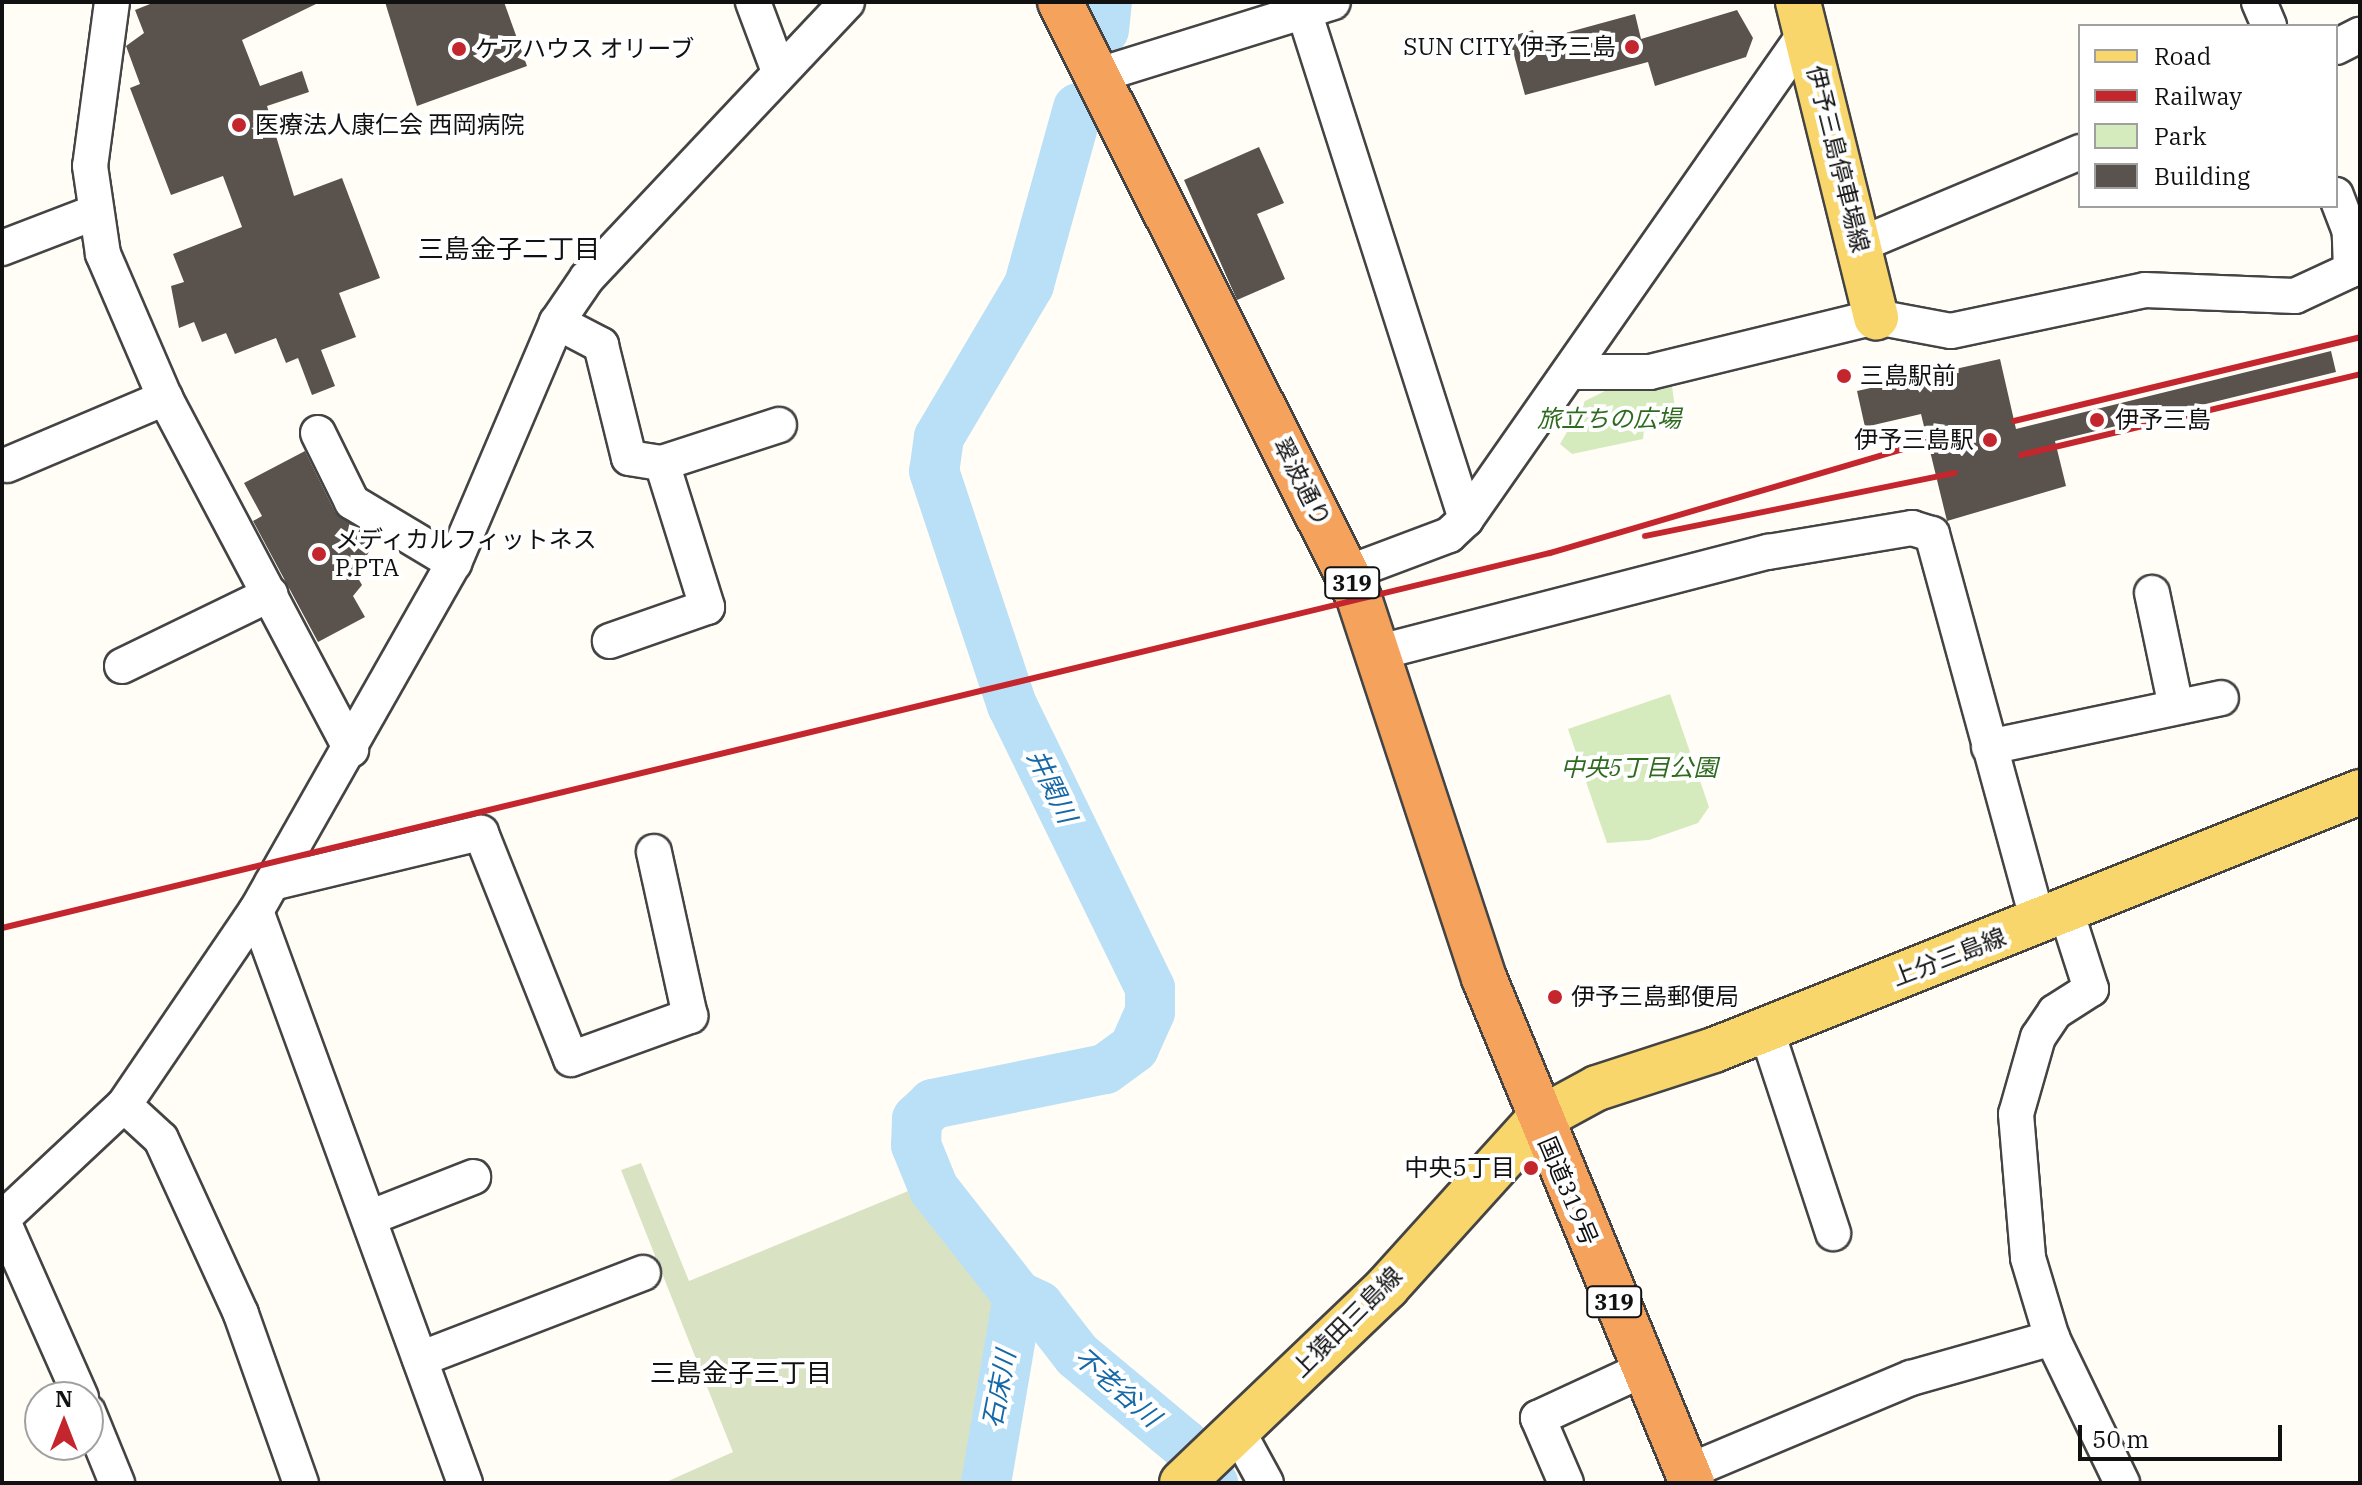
<!DOCTYPE html>
<meta charset="utf-8">
<style>
body{margin:0}
#map{position:relative;width:2362px;height:1485px;overflow:hidden;background:#fffdf5;font-family:"IBM Plex Serif","Noto Sans JP",serif}
div>[style]{position:absolute}
.green>*{inset:0;background:#d5ebbd}
.cemetery>*{inset:0;background:#d9e3c4}
.river>*{height:50px;margin:-25px;padding:0 25px;transform-origin:25px;border-radius:25px;background:#b9e0f7}
.building>*{inset:0;background:#5a524d}
.roads{filter:drop-shadow(2px 0 #444) drop-shadow(-2px 0 #444) drop-shadow(0 2px #444) drop-shadow(0 -2px #444)}
.minor>*{height:34px;margin:-17px;padding:0 17px;transform-origin:17px;border-radius:17px;background:#fff}
.major>*{height:44px;margin:-22px;padding:0 22px;transform-origin:22px;border-radius:22px;background:#f9d66b}
.highway>*{height:44px;margin:-22px;padding:0 22px;transform-origin:22px;border-radius:22px;background:#f5a25d}
.rail>*{height:6px;margin:-3px;padding:0 3px;transform-origin:3px;border-radius:3px;background:#c4262e}
.dots>*{width:22px;height:22px;translate:-50% -50%;box-sizing:border-box;border:4px solid #fff;border-radius:50%}
span{translate:-50% -50%;white-space:nowrap;text-align:center;line-height:1.15;-webkit-text-stroke:8px #fff;paint-order:stroke}
.shield-label span{padding:2px 6px;background:#fff;border:2px solid;border-radius:6px;-webkit-text-stroke-width:0}
.shield-label{font-size:22px;color:#111;font-weight:700}
.poi-label{font-size:24px;color:#111}
.right{translate:-100% -50%;text-align:right}
.left{translate:0 -50%;text-align:left}
.street-label{font-size:24px;color:#111}
.park-label{font-size:24px;color:#2f6b1f;font-style:italic}
.neighbourhood-label{font-size:26px;color:#111}
.water-label{font-size:26px;color:#1768a6;font-style:italic}
.frame{position:absolute;inset:0;border:4px solid #111;pointer-events:none}
.legend{position:absolute;left:2078px;top:24px;width:260px;height:184px;box-sizing:border-box;background:#fff;border:2px solid #a0a0a0;margin:0;padding:10px 14px;list-style:none;font-size:24px;color:#111}
.legend li{display:flex;align-items:center;gap:16px;height:40px}
.legend b{width:40px;border:2px solid #a0a0a0}
.north{position:absolute;left:24px;top:1381px;width:80px;height:80px;box-sizing:border-box;background:#fff;border:2px solid #a0a0a0;border-radius:50%;rotate:0deg;font-size:22px;font-weight:700;line-height:32px;text-align:center;color:#111}
.north::after{content:'';display:block;margin:auto;width:28px;height:36px;background:#c4262e;clip-path:polygon(50% 0,100% 100%,50% 72%,0 100%)}
.scale{position:absolute;left:2078px;top:1425px;width:204px;height:36px;box-sizing:border-box;border:4px solid #111;border-top:0;padding-left:10px;font-size:24px;line-height:28px;white-space:nowrap;color:#111;-webkit-text-stroke:6px #fff;paint-order:stroke}
</style>
<div id="map">
<div class="green">
<div style="clip-path:polygon(1672px 387px,1676px 414px,1645px 421px,1643px 439px,1572px 454px,1560px 444px,1585px 401px,1605px 391px)"></div>
<div style="clip-path:polygon(1670px 694px,1709px 807px,1698px 823px,1649px 840px,1607px 843px,1568px 729px)"></div>
</div>
<div class="cemetery">
<div style="clip-path:polygon(641px 1163px,689px 1281px,918px 1187px,1005px 1302px,982px 1483px,664px 1483px,733px 1452px,621px 1170px)"></div>
</div>
<div class="river">
<div style="left:1104px;top:30px;width:28px;rotate:-84deg"></div>
<div style="left:1078px;top:108px;width:184px;rotate:105.5deg"></div>
<div style="left:1029px;top:285px;width:177px;rotate:120.6deg"></div>
<div style="left:939px;top:437px;width:34px;rotate:98deg"></div>
<div style="left:934px;top:471px;width:247px;rotate:71.6deg"></div>
<div style="left:1012px;top:705px;width:315px;rotate:64deg"></div>
<div style="left:1150px;top:988px;width:24px;rotate:90deg"></div>
<div style="left:1150px;top:1012px;width:39px;rotate:114deg"></div>
<div style="left:1134px;top:1048px;width:36px;rotate:144deg"></div>
<div style="left:1105px;top:1069px;width:176px;rotate:168.5deg"></div>
<div style="left:933px;top:1104px;width:22px;rotate:137deg"></div>
<div style="left:917px;top:1119px;width:26px;rotate:92deg"></div>
<div style="left:916px;top:1145px;width:48px;rotate:67.8deg"></div>
<div style="left:934px;top:1189px;width:136px;rotate:51.9deg"></div>
<div style="left:1018px;top:1296px;width:23px;rotate:25deg"></div>
<div style="left:1039px;top:1306px;width:62px;rotate:52.2deg"></div>
<div style="left:1077px;top:1355px;width:139px;rotate:39.8deg"></div>
<div style="left:1184px;top:1444px;width:49px;rotate:53.4deg"></div>
<div style="left:986px;top:1483px;width:190px;rotate:-80.3deg"></div>
</div>
<div class="building">
<div style="clip-path:polygon(155px 2px,320px 2px,242px 40px,260px 86px,302px 71px,309px 92px,267px 106px,294px 196px,342px 178px,380px 278px,339px 293px,356px 337px,321px 350px,335px 386px,312px 395px,298px 358px,286px 363px,276px 338px,235px 354px,226px 333px,202px 342px,194px 322px,179px 328px,171px 286px,184px 282px,173px 254px,242px 227px,223px 176px,171px 195px,130px 88px,140px 84px,126px 46px,144px 33px,135px 10px)"></div>
<div style="clip-path:polygon(385px 2px,504px 2px,527px 66px,417px 106px)"></div>
<div style="clip-path:polygon(1737px 10px,1753px 38px,1746px 57px,1655px 86px,1648px 62px,1525px 95px,1509px 37px,1533px 30px,1536px 41px,1635px 14px,1641px 39px)"></div>
<div style="clip-path:polygon(1259px 147px,1284px 203px,1257px 214px,1285px 279px,1237px 300px,1184px 180px)"></div>
<div style="clip-path:polygon(2331px 351px,2336px 372px,2055px 441px,2066px 486px,1947px 521px,1921px 414px,1865px 427px,1857px 391px,2000px 359px,2016px 429px)"></div>
<div style="clip-path:polygon(305px 451px,335px 512px,377px 540px,355px 573px,362px 585px,353px 596px,365px 617px,318px 642px,253px 521px,262px 516px,244px 483px)"></div>
</div>
<div class="roads">
<div class="minor">
<div style="left:112px;top:2px;width:165px;rotate:97.6deg"></div>
<div style="left:90px;top:166px;width:89px;rotate:81.6deg"></div>
<div style="left:103px;top:254px;width:157px;rotate:66.7deg"></div>
<div style="left:165px;top:398px;width:398px;rotate:62.1deg"></div>
<div style="left:753px;top:2px;width:72px;rotate:69.5deg"></div>
<div style="left:1301px;top:2px;width:543px;rotate:72.3deg"></div>
<div style="left:2259px;top:2px;width:26px;rotate:67deg"></div>
<div style="left:2336px;top:47px;width:27px;rotate:-27deg"></div>
<div style="left:1096px;top:76px;width:248px;rotate:-17.3deg"></div>
<div style="left:1859px;top:245px;width:240px;rotate:-22.8deg"></div>
<div style="left:2px;top:248px;width:97px;rotate:-21deg"></div>
<div style="left:557px;top:322px;width:50px;rotate:27.6deg"></div>
<div style="left:601px;top:345px;width:116px;rotate:76.1deg"></div>
<div style="left:629px;top:458px;width:33px;rotate:9deg"></div>
<div style="left:662px;top:463px;width:151px;rotate:72.6deg"></div>
<div style="left:707px;top:607px;width:103px;rotate:160.7deg"></div>
<div style="left:1571px;top:372px;width:79px"></div>
<div style="left:1650px;top:372px;width:233px;rotate:-13.7deg"></div>
<div style="left:1876px;top:317px;width:76px;rotate:10.6deg"></div>
<div style="left:1951px;top:331px;width:198px;rotate:-11.9deg"></div>
<div style="left:2145px;top:290px;width:150px;rotate:2.3deg"></div>
<div style="left:2295px;top:296px;width:62px;rotate:-24.9deg"></div>
<div style="left:2351px;top:270px;width:38px;rotate:-92deg"></div>
<div style="left:2350px;top:232px;width:40px;rotate:-111deg"></div>
<div style="left:318px;top:433px;width:77px;rotate:63.8deg"></div>
<div style="left:352px;top:502px;width:119px;rotate:30.9deg"></div>
<div style="left:662px;top:463px;width:123px;rotate:-18deg"></div>
<div style="left:7px;top:465px;width:172px;rotate:-23deg"></div>
<div style="left:1348px;top:573px;width:108px;rotate:-20.6deg"></div>
<div style="left:1449px;top:535px;width:23px;rotate:-43deg"></div>
<div style="left:1466px;top:519px;width:595px;rotate:-55.06deg"></div>
<div style="left:2152px;top:593px;width:111px;rotate:78.1deg"></div>
<div style="left:1380px;top:652px;width:401px;rotate:-14.5deg"></div>
<div style="left:1768px;top:552px;width:146px;rotate:-9.5deg"></div>
<div style="left:1912px;top:528px;width:21px;rotate:17deg"></div>
<div style="left:1932px;top:534px;width:402px;rotate:74.7deg"></div>
<div style="left:122px;top:666px;width:165px;rotate:-25.9deg"></div>
<div style="left:1989px;top:747px;width:237px;rotate:-11.9deg"></div>
<div style="left:272px;top:883px;width:215px;rotate:-13.5deg"></div>
<div style="left:481px;top:833px;width:243px;rotate:68.3deg"></div>
<div style="left:571px;top:1059px;width:127px;rotate:-19.9deg"></div>
<div style="left:690px;top:1016px;width:168px;rotate:-102.4deg"></div>
<div style="left:256px;top:911px;width:609px;rotate:69.93deg"></div>
<div style="left:2066px;top:911px;width:82px;rotate:72.2deg"></div>
<div style="left:2091px;top:989px;width:43px;rotate:147.4deg"></div>
<div style="left:2055px;top:1012px;width:30px;rotate:124deg"></div>
<div style="left:2038px;top:1037px;width:80px;rotate:105.9deg"></div>
<div style="left:2016px;top:1114px;width:144px;rotate:85.2deg"></div>
<div style="left:2028px;top:1258px;width:84px;rotate:73.3deg"></div>
<div style="left:2052px;top:1338px;width:161px;rotate:64.2deg"></div>
<div style="left:1766px;top:1029px;width:215px;rotate:71.8deg"></div>
<div style="left:124px;top:1105px;width:50px;rotate:42.6deg"></div>
<div style="left:161px;top:1139px;width:192px;rotate:65.4deg"></div>
<div style="left:241px;top:1314px;width:179px;rotate:70.5deg"></div>
<div style="left:369px;top:1218px;width:112px;rotate:-21.5deg"></div>
<div style="left:2px;top:1219px;width:167px;rotate:-43.1deg"></div>
<div style="left:124px;top:1105px;width:235px;rotate:-55.8deg"></div>
<div style="left:256px;top:911px;width:400px;rotate:-60.4deg"></div>
<div style="left:454px;top:563px;width:262px;rotate:-66.9deg"></div>
<div style="left:557px;top:322px;width:53px;rotate:-55.7deg"></div>
<div style="left:587px;top:278px;width:379px;rotate:-46.7deg"></div>
<div style="left:2px;top:1219px;width:195px;rotate:66.1deg"></div>
<div style="left:420px;top:1359px;width:239px;rotate:-21.1deg"></div>
<div style="left:88px;top:1412px;width:77px;rotate:67.8deg"></div>
<div style="left:1237px;top:1430px;width:60px;rotate:61.3deg"></div>
<div style="left:1687px;top:1472px;width:243px;rotate:-22.8deg"></div>
<div style="left:1911px;top:1378px;width:147px;rotate:-15.8deg"></div>
<div style="left:1566px;top:1483px;width:71px;rotate:-113.3deg"></div>
<div style="left:1538px;top:1418px;width:115px;rotate:-24.8deg"></div>
</div>
<div class="major">
<div style="left:1798px;top:2px;width:325px;rotate:76.1deg"></div>
<div style="left:1182px;top:1483px;width:284px;rotate:-43.7deg"></div>
<div style="left:1387px;top:1287px;width:225px;rotate:-47.9deg"></div>
<div style="left:1538px;top:1120px;width:67px;rotate:-28.5deg"></div>
<div style="left:1597px;top:1088px;width:123px;rotate:-18deg"></div>
<div style="left:1714px;top:1050px;width:696px;rotate:-21.77deg"></div>
</div>
<div class="highway">
<div style="left:1060px;top:2px;width:667px;rotate:63.36deg"></div>
<div style="left:1359px;top:598px;width:400px;rotate:71.8deg"></div>
<div style="left:1484px;top:978px;width:546px;rotate:67.61deg"></div>
</div>
</div>
<div class="rail">
<div style="left:2014px;top:421px;width:356px;rotate:-13.6deg"></div>
<div style="left:2021px;top:455px;width:349px;rotate:-13.4deg"></div>
<div style="left:1645px;top:536px;width:316px;rotate:-11.5deg"></div>
<div style="left:2px;top:928px;width:1593px;rotate:-13.62deg"></div>
<div style="left:1550px;top:553px;width:393px;rotate:-16.4deg"></div>
</div>
<div class="dots">
<div style="left:1632px;top:47px;background:#c4262e"></div>
<div style="left:459px;top:49px;background:#c4262e"></div>
<div style="left:239px;top:125px;background:#c4262e"></div>
<div style="left:1844px;top:376px;background:#c4262e"></div>
<div style="left:2097px;top:420px;background:#c4262e"></div>
<div style="left:1990px;top:440px;background:#c4262e"></div>
<div style="left:319px;top:554px;background:#c4262e"></div>
<div style="left:1555px;top:997px;background:#c4262e"></div>
<div style="left:1531px;top:1168px;background:#c4262e"></div>
</div>
<div class="shield-label">
<span style="left:1352px;top:583px">319</span>
<span style="left:1614px;top:1302px">319</span>
</div>
<div class="poi-label">
<span class="right" style="left:1616px;top:47px">SUN CITY 伊予三島</span>
<span class="left" style="left:475px;top:49px">ケアハウス オリーブ</span>
<span class="left" style="left:255px;top:125px">医療法人康仁会 西岡病院</span>
<span class="left" style="left:1860px;top:376px">三島駅前</span>
<span class="left" style="left:2115px;top:420px">伊予三島</span>
<span class="right" style="left:1974px;top:440px">伊予三島駅</span>
<span class="left" style="left:335px;top:554px">メディカルフィットネス<br>P.PTA</span>
<span class="left" style="left:1571px;top:997px">伊予三島郵便局</span>
<span class="right" style="left:1515px;top:1168px">中央5丁目</span>
</div>
<div class="street-label">
<span style="left:1838px;top:159px;rotate:76deg">伊予三島停車場線</span>
<span style="left:1302px;top:482px;rotate:63deg">翠波通り</span>
<span style="left:1949px;top:957px;rotate:-21deg">上分三島線</span>
<span style="left:1568px;top:1191px;rotate:67deg">国道319号</span>
<span style="left:1347px;top:1322px;rotate:-45deg">上猿田三島線</span>
</div>
<div class="park-label">
<span style="left:1609px;top:419px">旅立ちの広場</span>
<span style="left:1639px;top:768px">中央5丁目公園</span>
</div>
<div class="neighbourhood-label">
<span style="left:509px;top:249px">三島金子二丁目</span>
<span style="left:741px;top:1373px">三島金子三丁目</span>
</div>
<div class="water-label">
<span style="left:1052px;top:786px;rotate:64deg">井関川</span>
<span style="left:1117px;top:1387px;rotate:41deg">不老谷川</span>
<span style="left:999px;top:1389px;rotate:-79deg">石床川</span>
</div>
<div class="frame"></div>
<ul class="legend">
<li><b style="height:10px;background:#f9d66b"></b>Road</li>
<li><b style="height:10px;background:#c4262e"></b>Railway</li>
<li><b style="height:22px;background:#d5ebbd"></b>Park</li>
<li><b style="height:22px;background:#5a524d"></b>Building</li>
</ul>
<div class="north">N</div>
<div class="scale">50 m</div>
</div>
